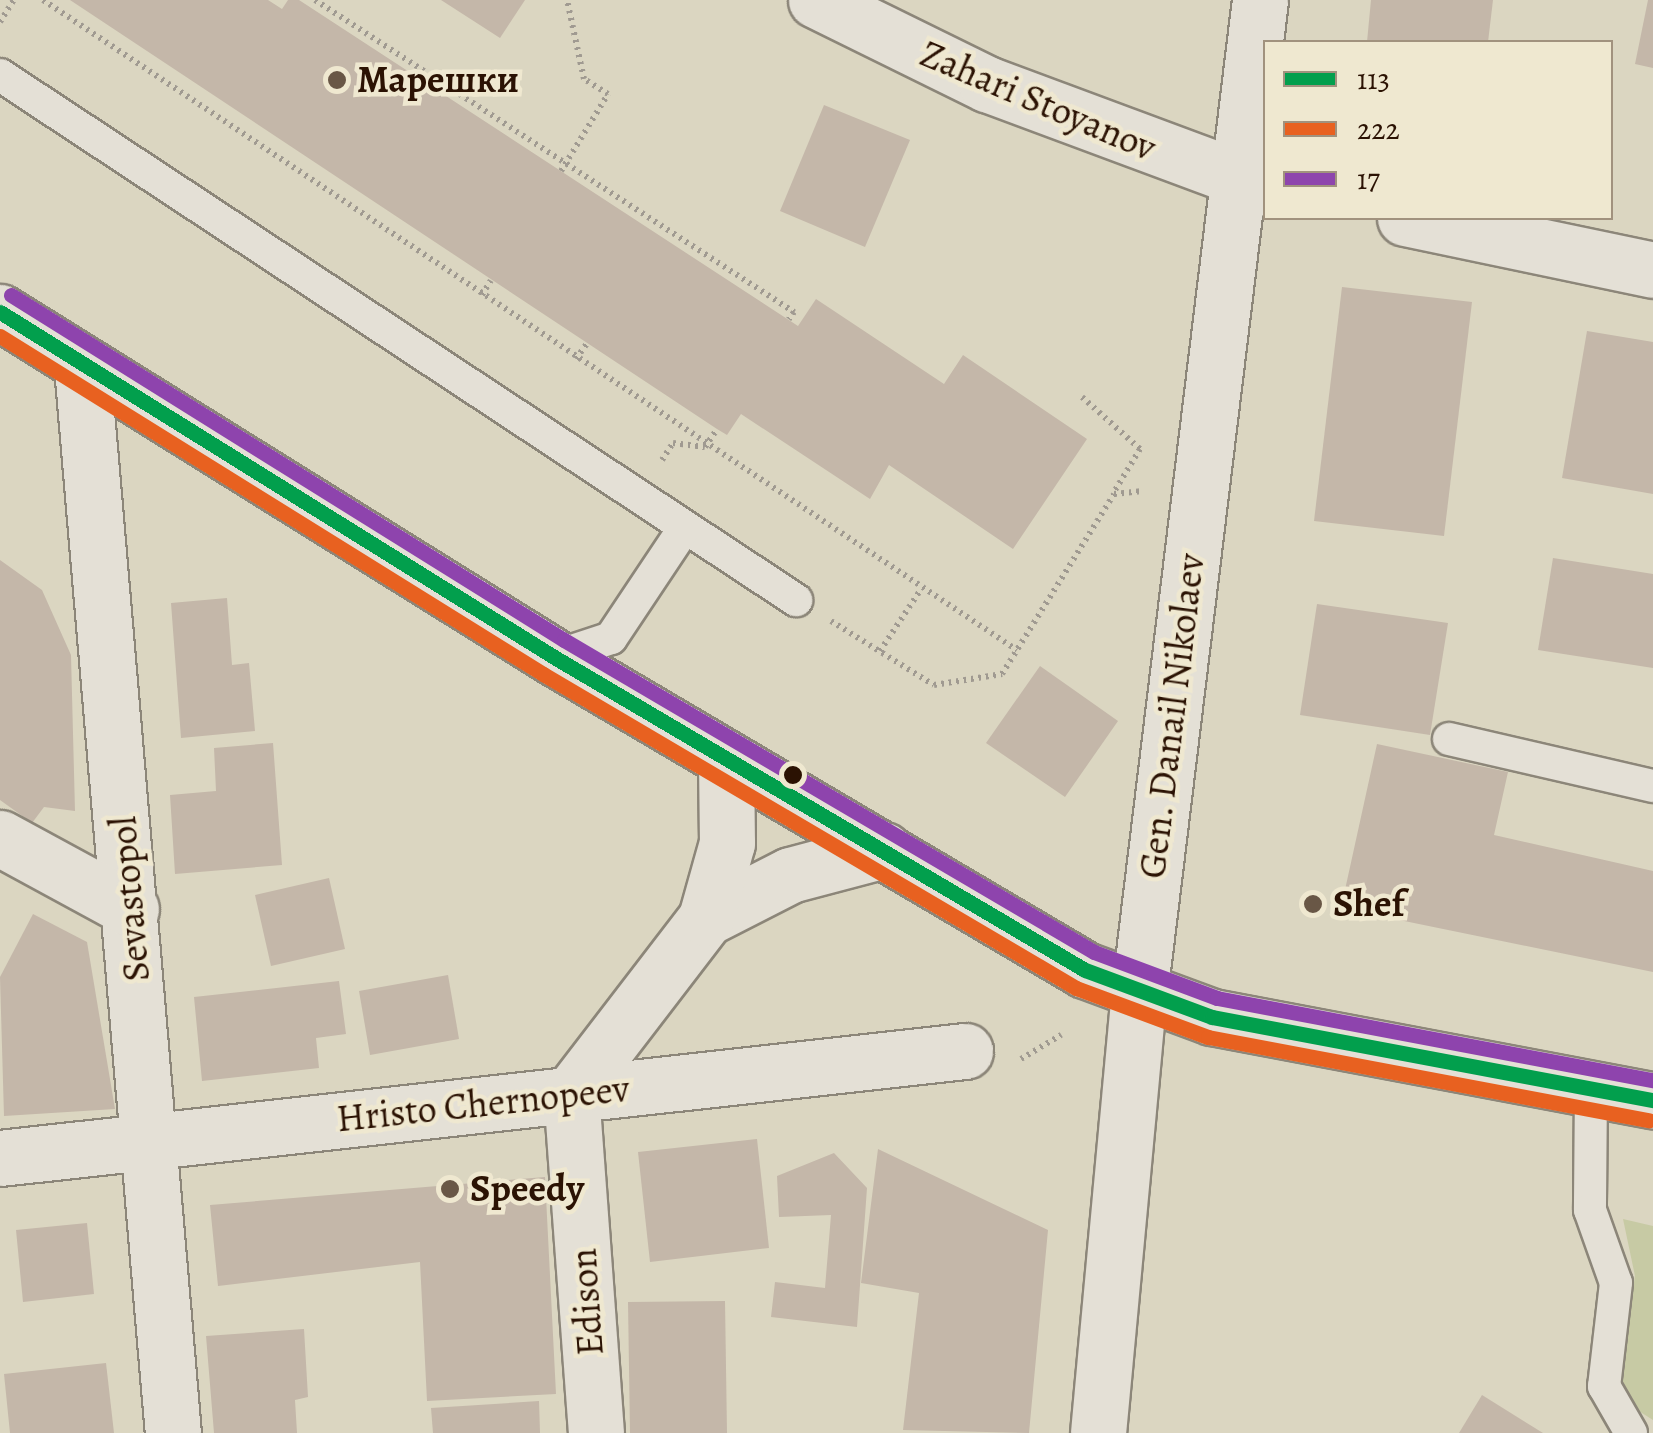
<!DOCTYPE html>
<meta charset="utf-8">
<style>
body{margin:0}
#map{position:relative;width:1653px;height:1433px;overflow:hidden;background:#dbd6c1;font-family:Alegreya,serif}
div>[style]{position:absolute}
.green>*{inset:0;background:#c7caa4}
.building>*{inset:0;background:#c4b7a9}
.path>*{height:6px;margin-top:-3px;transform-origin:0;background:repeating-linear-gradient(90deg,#a09a91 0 2.5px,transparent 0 7.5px)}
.roads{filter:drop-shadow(2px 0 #8c8679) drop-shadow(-2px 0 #8c8679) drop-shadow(0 2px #8c8679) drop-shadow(0 -2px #8c8679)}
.service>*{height:32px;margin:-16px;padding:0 16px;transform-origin:16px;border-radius:16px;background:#e4e0d6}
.minor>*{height:55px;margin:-27.5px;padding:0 27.5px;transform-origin:27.5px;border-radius:27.5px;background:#e4e0d6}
.tertiary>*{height:55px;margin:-27.5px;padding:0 27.5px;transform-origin:27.5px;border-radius:27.5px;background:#e4e0d6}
.secondary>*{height:55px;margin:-27.5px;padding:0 27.5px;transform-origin:27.5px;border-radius:27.5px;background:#e4e0d6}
.bus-1>*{height:15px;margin:-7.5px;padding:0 7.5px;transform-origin:7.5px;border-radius:7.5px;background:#029f4d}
.bus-2>*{height:15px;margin:-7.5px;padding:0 7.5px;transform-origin:7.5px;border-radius:7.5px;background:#e86120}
.bus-3>*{height:15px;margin:-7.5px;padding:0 7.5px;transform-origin:7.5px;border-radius:7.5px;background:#8e44ad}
.dots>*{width:28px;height:28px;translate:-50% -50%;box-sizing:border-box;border:5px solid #efe8d0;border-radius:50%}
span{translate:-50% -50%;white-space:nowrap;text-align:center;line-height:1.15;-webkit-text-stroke:9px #efe8d0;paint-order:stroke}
.poi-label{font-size:38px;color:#2b1203;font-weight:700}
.left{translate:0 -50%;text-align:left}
.street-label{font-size:38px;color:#2b1203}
.legend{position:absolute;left:1263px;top:40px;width:350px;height:180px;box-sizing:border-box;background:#efe8d0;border:2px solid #a1927e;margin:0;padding:12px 18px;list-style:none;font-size:30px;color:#2b1203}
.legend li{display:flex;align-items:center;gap:20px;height:50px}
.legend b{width:50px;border:2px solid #a1927e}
</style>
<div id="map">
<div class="green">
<div style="clip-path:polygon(1623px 1219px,1653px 1226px,1653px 1420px,1623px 1401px,1617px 1387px,1635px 1276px)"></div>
</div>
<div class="building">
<div style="clip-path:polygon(70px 0,268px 0,282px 9px,288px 0,299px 0,798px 326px,816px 299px,944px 384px,963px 355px,1087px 439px,1013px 549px,889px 465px,870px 499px,741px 414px,727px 435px,717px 429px)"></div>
<div style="clip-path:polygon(441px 0,525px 0,500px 38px)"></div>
<div style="clip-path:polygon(1371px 0,1493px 0,1488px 42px,1367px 42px)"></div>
<div style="clip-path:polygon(1648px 0,1653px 0,1653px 68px,1635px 64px)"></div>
<div style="clip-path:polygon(824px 105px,910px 140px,865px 247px,780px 211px)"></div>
<div style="clip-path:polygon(1342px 287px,1472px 302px,1444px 536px,1314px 521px)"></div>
<div style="clip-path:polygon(1587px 331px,1653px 342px,1653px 494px,1562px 478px)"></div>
<div style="clip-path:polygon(1553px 558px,1653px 574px,1653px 668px,1538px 650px)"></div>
<div style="clip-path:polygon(0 560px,42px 590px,71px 655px,75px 811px,44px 807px,32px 823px,0 800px)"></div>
<div style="clip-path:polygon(227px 598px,232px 665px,249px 663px,255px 731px,181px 738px,171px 603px)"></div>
<div style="clip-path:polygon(1317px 604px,1448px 623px,1430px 735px,1300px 715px)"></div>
<div style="clip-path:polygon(1040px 666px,1118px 721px,1065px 797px,986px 743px)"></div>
<div style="clip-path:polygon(273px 743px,282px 865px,175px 874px,170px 795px,216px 791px,214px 748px)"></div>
<div style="clip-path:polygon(1377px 744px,1508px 772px,1494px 835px,1653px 871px,1653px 972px,1341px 908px)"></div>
<div style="clip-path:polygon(329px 878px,345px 949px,271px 966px,255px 895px)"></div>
<div style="clip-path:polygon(33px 914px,87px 942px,115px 1109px,4px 1116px,0 977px)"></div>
<div style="clip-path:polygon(448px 975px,459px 1039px,370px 1055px,359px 991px)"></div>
<div style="clip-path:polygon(339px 981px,346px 1034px,316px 1038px,319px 1068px,202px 1081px,194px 997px)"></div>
<div style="clip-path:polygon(757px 1139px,769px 1248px,650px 1262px,638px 1152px)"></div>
<div style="clip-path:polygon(878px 1149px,1048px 1230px,1029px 1433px,903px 1430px,919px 1293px,861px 1283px)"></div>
<div style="clip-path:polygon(834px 1153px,867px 1188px,857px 1327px,771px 1317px,775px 1282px,825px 1288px,831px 1215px,779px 1217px,777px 1176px)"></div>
<div style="clip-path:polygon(545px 1177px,556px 1394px,427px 1401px,420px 1262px,218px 1286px,210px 1205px)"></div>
<div style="clip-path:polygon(87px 1223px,94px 1294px,23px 1302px,16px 1230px)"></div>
<div style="clip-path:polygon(725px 1301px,727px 1433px,630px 1433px,628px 1302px)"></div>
<div style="clip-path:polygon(304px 1329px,308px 1397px,295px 1400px,297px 1433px,214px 1433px,206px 1336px)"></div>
<div style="clip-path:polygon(106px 1363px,114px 1433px,10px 1433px,4px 1374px)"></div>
<div style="clip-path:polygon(1482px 1395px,1543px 1433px,1459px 1433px)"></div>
<div style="clip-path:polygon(539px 1401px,540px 1433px,433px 1433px,431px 1408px)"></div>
</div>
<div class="path">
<div style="left:43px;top:0;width:1171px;rotate:33.72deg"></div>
<div style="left:315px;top:0;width:572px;rotate:33.08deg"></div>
<div style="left:794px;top:312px;width:9px;rotate:126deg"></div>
<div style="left:0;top:22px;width:26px;rotate:-58deg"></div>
<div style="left:561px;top:171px;width:90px;rotate:-58.6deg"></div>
<div style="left:608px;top:94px;width:28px;rotate:-148deg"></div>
<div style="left:584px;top:79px;width:81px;rotate:-102.1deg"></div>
<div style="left:482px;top:295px;width:17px;rotate:-59deg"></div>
<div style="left:576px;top:359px;width:19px;rotate:-55deg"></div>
<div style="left:1082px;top:397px;width:78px;rotate:41.9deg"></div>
<div style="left:1140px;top:449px;width:50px;rotate:121.2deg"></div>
<div style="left:662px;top:460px;width:20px;rotate:-57deg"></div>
<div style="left:673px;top:443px;width:32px;rotate:7deg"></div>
<div style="left:705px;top:447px;width:22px;rotate:-56deg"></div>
<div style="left:831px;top:621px;width:121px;rotate:31.9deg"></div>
<div style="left:934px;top:685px;width:69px;rotate:-9.2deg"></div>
<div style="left:1002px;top:674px;width:212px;rotate:-58.1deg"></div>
<div style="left:1114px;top:494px;width:29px;rotate:-6deg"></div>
<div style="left:880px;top:651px;width:74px;rotate:-56.5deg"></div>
<div style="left:1021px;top:1059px;width:47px;rotate:-31deg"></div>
</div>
<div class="roads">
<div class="service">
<div style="left:0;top:75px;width:954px;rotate:33.41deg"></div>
<div style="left:554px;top:657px;width:60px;rotate:-18.4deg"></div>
<div style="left:611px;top:638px;width:133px;rotate:-56.3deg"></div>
<div style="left:1449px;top:739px;width:209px;rotate:13deg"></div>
<div style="left:1591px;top:1088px;width:122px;rotate:90.5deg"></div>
<div style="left:1590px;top:1210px;width:77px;rotate:70.4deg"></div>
<div style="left:1616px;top:1283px;width:104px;rotate:96.6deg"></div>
<div style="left:1604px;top:1386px;width:54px;rotate:60.1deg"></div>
</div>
<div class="minor">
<div style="left:816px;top:0;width:191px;rotate:26.2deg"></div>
<div style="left:987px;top:84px;width:298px;rotate:20.4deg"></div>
<div style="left:1405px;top:218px;width:253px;rotate:11.8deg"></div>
<div style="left:82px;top:366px;width:1071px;rotate:85.13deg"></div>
<div style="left:0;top:838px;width:149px;rotate:28.5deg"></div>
<div style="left:706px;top:918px;width:94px;rotate:-27.1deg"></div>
<div style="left:790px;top:875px;width:97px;rotate:-14.9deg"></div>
<div style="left:0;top:1158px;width:971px;rotate:-6.33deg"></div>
<div style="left:596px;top:1433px;width:340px;rotate:-94.2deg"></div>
<div style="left:571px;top:1094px;width:222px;rotate:-52.5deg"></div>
<div style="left:706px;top:918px;width:78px;rotate:-74.4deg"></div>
<div style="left:727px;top:843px;width:84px;rotate:-90.7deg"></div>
<div style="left:1098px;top:1433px;width:441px;rotate:-84.7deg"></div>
</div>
<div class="tertiary">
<div style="left:1139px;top:994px;width:1001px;rotate:-83.06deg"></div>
</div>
<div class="secondary">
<div style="left:0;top:312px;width:653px;rotate:31.91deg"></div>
<div style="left:554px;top:657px;width:616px;rotate:30.52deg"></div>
<div style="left:1085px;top:970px;width:135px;rotate:20.3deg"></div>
<div style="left:1212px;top:1017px;width:449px;rotate:10.7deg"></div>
</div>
</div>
<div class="bus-1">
<div style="left:0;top:312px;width:653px;rotate:31.91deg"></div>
<div style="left:554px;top:657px;width:616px;rotate:30.52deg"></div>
<div style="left:1085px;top:970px;width:135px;rotate:20.3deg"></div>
<div style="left:1212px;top:1017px;width:449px;rotate:10.7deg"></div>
</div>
<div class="bus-2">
<div style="left:0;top:336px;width:640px;rotate:31.9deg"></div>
<div style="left:543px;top:674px;width:619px;rotate:30.5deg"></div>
<div style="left:1076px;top:988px;width:141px;rotate:20.4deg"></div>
<div style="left:1208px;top:1037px;width:449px;rotate:10.7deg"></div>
</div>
<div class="bus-3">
<div style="left:11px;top:295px;width:652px;rotate:31.96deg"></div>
<div style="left:564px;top:640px;width:615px;rotate:30.48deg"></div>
<div style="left:1094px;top:952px;width:131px;rotate:20.5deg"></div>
<div style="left:1217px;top:998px;width:444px;rotate:10.7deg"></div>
</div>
<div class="dots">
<div style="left:337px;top:80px;background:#695746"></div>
<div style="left:793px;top:775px;background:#2b1203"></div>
<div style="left:1313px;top:904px;background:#695746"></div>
<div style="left:450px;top:1189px;background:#695746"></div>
</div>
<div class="poi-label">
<span class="left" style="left:357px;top:80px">Марешки</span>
<span class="left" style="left:1333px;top:904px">Shef</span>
<span class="left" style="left:470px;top:1189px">Speedy</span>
</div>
<div class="street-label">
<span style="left:1038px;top:101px;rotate:23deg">Zahari Stoyanov</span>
<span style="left:1172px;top:716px;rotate:-83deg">Gen. Danail Nikolaev</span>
<span style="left:130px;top:899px;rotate:-95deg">Sevastopol</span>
<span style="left:483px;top:1104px;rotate:-6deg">Hristo Chernopeev</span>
<span style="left:587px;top:1302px;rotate:-94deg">Edison</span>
</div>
<ul class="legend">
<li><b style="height:12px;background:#029f4d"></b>113</li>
<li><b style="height:12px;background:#e86120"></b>222</li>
<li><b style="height:12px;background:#8e44ad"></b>17</li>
</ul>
</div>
